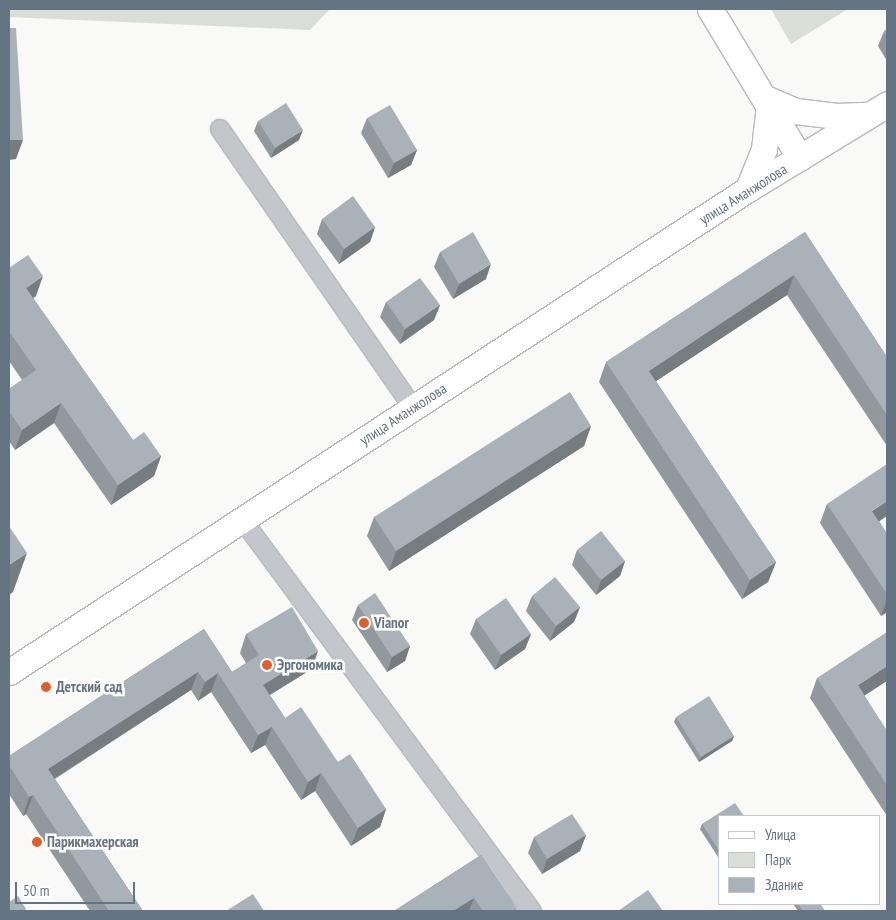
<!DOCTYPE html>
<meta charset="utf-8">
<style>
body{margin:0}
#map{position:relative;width:896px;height:920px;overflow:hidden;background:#f9f9f7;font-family:"PT Sans Narrow",sans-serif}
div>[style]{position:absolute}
.green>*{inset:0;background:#d9ded6}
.roads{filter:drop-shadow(1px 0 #b5babf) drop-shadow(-1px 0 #b5babf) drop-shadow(0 1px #b5babf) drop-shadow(0 -1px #b5babf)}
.street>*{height:18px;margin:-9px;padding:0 9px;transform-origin:9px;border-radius:9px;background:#c3c7cb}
.secondary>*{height:25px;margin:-12.5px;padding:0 12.5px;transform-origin:12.5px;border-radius:12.5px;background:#fff}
.wall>*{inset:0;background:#91999e}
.shaded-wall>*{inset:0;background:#767d81}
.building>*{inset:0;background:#a9b2b8}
.dots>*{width:14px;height:14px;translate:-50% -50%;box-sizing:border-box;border:2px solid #fff;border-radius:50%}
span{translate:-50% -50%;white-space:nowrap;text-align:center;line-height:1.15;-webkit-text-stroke:5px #fff;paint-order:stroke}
.street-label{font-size:15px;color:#657482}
.poi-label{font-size:15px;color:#657482;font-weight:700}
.left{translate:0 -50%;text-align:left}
.frame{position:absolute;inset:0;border:10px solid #657482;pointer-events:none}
.legend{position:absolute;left:718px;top:815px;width:162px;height:90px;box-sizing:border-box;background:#fff;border:1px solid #c1c7cd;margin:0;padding:6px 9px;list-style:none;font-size:15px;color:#657482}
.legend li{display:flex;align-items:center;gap:10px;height:25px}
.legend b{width:25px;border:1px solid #c1c7cd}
.scale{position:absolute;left:15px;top:882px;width:120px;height:22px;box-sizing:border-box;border:2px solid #657482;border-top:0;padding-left:6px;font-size:15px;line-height:18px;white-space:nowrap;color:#657482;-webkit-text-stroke:4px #fff;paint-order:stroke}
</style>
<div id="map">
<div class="green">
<div style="clip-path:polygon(9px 9px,330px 9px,310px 30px,9px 17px)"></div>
<div style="clip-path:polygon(771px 9px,848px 9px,791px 44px)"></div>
</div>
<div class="roads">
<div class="street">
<div style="left:220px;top:129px;width:339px;rotate:55.3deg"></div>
<div style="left:241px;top:518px;width:489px;rotate:53.5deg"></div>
</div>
<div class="secondary">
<div style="left:710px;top:9px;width:174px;rotate:58.9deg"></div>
<div style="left:765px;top:98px;width:34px;rotate:23deg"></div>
<div style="left:796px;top:111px;width:39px;rotate:7deg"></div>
<div style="left:835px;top:116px;width:33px;rotate:-2deg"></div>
<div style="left:748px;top:189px;width:43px;rotate:-68.2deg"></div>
<div style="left:764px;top:149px;width:44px;rotate:-83.5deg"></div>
<div style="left:9px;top:672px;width:883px;rotate:-33.17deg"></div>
<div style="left:748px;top:189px;width:163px;rotate:-31.4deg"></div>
</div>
</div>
<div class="wall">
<div style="clip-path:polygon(887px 29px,887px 61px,878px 46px,884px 31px)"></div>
<div style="clip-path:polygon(367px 118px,417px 150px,411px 165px,388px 178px,361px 133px)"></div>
<div style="clip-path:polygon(258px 121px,299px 140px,271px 158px,254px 131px)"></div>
<div style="clip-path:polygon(322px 219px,375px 227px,370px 242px,339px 264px,317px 234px)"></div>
<div style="clip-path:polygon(805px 232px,887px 357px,887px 446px,787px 295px,656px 381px,776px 562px,768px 582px,742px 599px,599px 382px,606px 362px)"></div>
<div style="clip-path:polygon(440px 252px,486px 279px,453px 299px,434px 267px)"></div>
<div style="clip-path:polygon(9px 268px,36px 296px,33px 298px,133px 440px,161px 456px,154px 476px,111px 505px,54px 423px,15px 450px,9px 441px,9px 389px,22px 380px,9px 361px)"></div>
<div style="clip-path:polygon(386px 302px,440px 305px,434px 320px,400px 344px,380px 317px)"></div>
<div style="clip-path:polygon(591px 426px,584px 446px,389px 571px,367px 536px,374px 517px)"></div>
<div style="clip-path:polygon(827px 504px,879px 521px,887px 534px,887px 612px,881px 616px,820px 523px)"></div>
<div style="clip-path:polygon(577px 550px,625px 561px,620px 576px,596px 595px,572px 565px)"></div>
<div style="clip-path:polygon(532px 596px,580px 607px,574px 622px,550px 641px,526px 611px)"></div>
<div style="clip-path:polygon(358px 605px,410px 646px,405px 661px,387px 672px,352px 620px)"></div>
<div style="clip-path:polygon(476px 619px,531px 634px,525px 649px,495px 670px,470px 634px)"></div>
<div style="clip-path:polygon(204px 629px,232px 672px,246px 663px,240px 653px,246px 634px,312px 669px,270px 695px,285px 718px,338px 762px,386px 809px,380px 827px,351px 846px,315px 791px,301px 800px,265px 745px,251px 753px,211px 692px,198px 701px,191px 690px,55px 779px,143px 911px,90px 911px,26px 814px,23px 816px,9px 794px,9px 756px)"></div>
<div style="clip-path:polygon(817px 678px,864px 696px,887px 731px,887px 816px,810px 698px)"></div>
<div style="clip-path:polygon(676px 717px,734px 736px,732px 741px,699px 762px,674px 722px)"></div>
<div style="clip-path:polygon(720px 816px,720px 860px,700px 829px,702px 824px)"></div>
<div style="clip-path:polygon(586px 835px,580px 851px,542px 874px,528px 853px,534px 837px)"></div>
<div style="clip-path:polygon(481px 855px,518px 911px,394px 911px)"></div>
<div style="clip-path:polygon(793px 904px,820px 904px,825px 911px,798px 911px)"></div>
</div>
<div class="shaded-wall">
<div style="clip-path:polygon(303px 130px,299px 140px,271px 158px,275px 148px)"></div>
<div style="clip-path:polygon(9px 140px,23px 140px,16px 159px,9px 160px)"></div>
<div style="clip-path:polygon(417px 150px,411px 165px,388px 178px,394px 163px)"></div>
<div style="clip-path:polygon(375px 227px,370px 242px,339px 264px,344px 249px)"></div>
<div style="clip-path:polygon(491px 264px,486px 279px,453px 299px,459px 284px)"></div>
<div style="clip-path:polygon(794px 275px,787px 295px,641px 391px,649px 371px)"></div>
<div style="clip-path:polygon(43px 276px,36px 296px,19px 307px,26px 288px)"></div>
<div style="clip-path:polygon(440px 305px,434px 320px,400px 344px,405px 329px)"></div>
<div style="clip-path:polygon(61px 403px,54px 423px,15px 450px,22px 430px)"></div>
<div style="clip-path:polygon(591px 426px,584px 446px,389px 571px,396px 551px)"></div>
<div style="clip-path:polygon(161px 456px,154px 476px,111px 505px,118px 485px)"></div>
<div style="clip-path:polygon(887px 501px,887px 516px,865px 531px,872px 511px)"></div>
<div style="clip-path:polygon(27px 553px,13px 592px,9px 595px,9px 565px)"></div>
<div style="clip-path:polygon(625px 561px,620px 576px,596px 595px,601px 580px)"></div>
<div style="clip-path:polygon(776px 562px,768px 582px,742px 599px,750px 580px)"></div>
<div style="clip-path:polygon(887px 599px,887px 612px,881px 616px)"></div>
<div style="clip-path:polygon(580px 607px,574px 622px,550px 641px,556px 626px)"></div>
<div style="clip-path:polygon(531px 634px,525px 649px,495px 670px,501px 655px)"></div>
<div style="clip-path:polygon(410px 646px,405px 661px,387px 672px,392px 657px)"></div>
<div style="clip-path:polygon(318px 651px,312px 669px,256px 703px,263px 685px)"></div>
<div style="clip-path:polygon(887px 666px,887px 681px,850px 705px,858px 685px)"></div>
<div style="clip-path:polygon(198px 672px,191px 690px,41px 787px,48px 769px)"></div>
<div style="clip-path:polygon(218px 673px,211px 692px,198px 701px,205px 682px)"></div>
<div style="clip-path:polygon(272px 727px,265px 745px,251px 753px,258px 735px)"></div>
<div style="clip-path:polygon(734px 736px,732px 741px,699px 762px,701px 757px)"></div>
<div style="clip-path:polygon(321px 773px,315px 791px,301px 800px,308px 782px)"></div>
<div style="clip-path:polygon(33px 795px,26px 814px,23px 816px,29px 797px)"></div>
<div style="clip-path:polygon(386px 809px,380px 827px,351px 846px,358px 828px)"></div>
<div style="clip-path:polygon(586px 835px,580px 851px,542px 874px,547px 859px)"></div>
<div style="clip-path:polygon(474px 898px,469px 911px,453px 911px)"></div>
</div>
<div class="building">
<div style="clip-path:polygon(9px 28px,16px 28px,23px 140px,9px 140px)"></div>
<div style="clip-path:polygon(887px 29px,887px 37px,884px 31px)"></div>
<div style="clip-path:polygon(286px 103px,303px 130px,275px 148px,258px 121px)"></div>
<div style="clip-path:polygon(390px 105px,417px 150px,394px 163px,367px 118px)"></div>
<div style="clip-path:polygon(353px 196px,375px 227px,344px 249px,322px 219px)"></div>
<div style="clip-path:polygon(473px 232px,491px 264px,459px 284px,440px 252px)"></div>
<div style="clip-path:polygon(805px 232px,887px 357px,887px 415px,794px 275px,649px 371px,776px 562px,750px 580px,606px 362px)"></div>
<div style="clip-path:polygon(28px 255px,43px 276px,26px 288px,133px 440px,144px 432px,161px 456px,118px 485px,61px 403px,22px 430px,9px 411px,9px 389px,36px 370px,9px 331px,9px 268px)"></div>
<div style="clip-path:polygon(420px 278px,440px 305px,405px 329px,386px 302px)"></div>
<div style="clip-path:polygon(570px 392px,591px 426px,396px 551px,374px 517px)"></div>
<div style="clip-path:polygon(887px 464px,887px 501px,872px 511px,887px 534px,887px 594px,827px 504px)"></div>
<div style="clip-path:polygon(9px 526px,27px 553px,9px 565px)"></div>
<div style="clip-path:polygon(601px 531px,625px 561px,601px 580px,577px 550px)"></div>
<div style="clip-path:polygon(555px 577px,580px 607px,556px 626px,532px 596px)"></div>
<div style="clip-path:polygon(375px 593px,410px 646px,392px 657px,358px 605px)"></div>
<div style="clip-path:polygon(506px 598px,531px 634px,501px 655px,476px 619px)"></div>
<div style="clip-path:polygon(292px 607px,318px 651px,263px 685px,285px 718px,301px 707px,338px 762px,350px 754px,386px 809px,358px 828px,321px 773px,308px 782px,272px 727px,258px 735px,218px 673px,205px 682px,198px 672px,48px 769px,143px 911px,109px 911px,33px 795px,29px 797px,9px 765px,9px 756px,204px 629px,232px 672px,259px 655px,246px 634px)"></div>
<div style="clip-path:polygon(887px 632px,887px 666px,858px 685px,887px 731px,887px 785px,817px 678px)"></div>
<div style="clip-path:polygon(709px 696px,734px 736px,701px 757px,676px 717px)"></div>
<div style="clip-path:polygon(735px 803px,744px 816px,720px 816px,720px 852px,702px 824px)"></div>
<div style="clip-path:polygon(572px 814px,586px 835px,547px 859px,534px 837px)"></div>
<div style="clip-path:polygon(481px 855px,518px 911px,483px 911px,474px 898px,453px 911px,394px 911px)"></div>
<div style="clip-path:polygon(648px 890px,663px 911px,618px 911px)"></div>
<div style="clip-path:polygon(253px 894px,264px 911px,226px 911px)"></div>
<div style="clip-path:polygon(18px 896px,26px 909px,24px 911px,9px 911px,9px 902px)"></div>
<div style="clip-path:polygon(798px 904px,820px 904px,825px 911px,803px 911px)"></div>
</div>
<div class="dots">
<div style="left:364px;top:623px;background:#e15e2f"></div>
<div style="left:267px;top:665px;background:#e15e2f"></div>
<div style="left:46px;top:687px;background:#e15e2f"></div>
<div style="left:37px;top:842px;background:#e15e2f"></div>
</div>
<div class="street-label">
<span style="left:743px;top:194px;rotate:-32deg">улица Аманжолова</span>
<span style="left:403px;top:414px;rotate:-33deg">улица Аманжолова</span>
</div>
<div class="poi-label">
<span class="left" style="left:374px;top:623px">Vianor</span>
<span class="left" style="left:277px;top:665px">Эргономика</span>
<span class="left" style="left:56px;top:687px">Детский сад</span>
<span class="left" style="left:47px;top:842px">Парикмахерская</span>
</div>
<div class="frame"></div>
<ul class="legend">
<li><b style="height:6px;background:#fff"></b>Улица</li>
<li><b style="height:14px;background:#d9ded6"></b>Парк</li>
<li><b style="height:14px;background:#a9b2b8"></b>Здание</li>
</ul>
<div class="scale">50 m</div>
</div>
